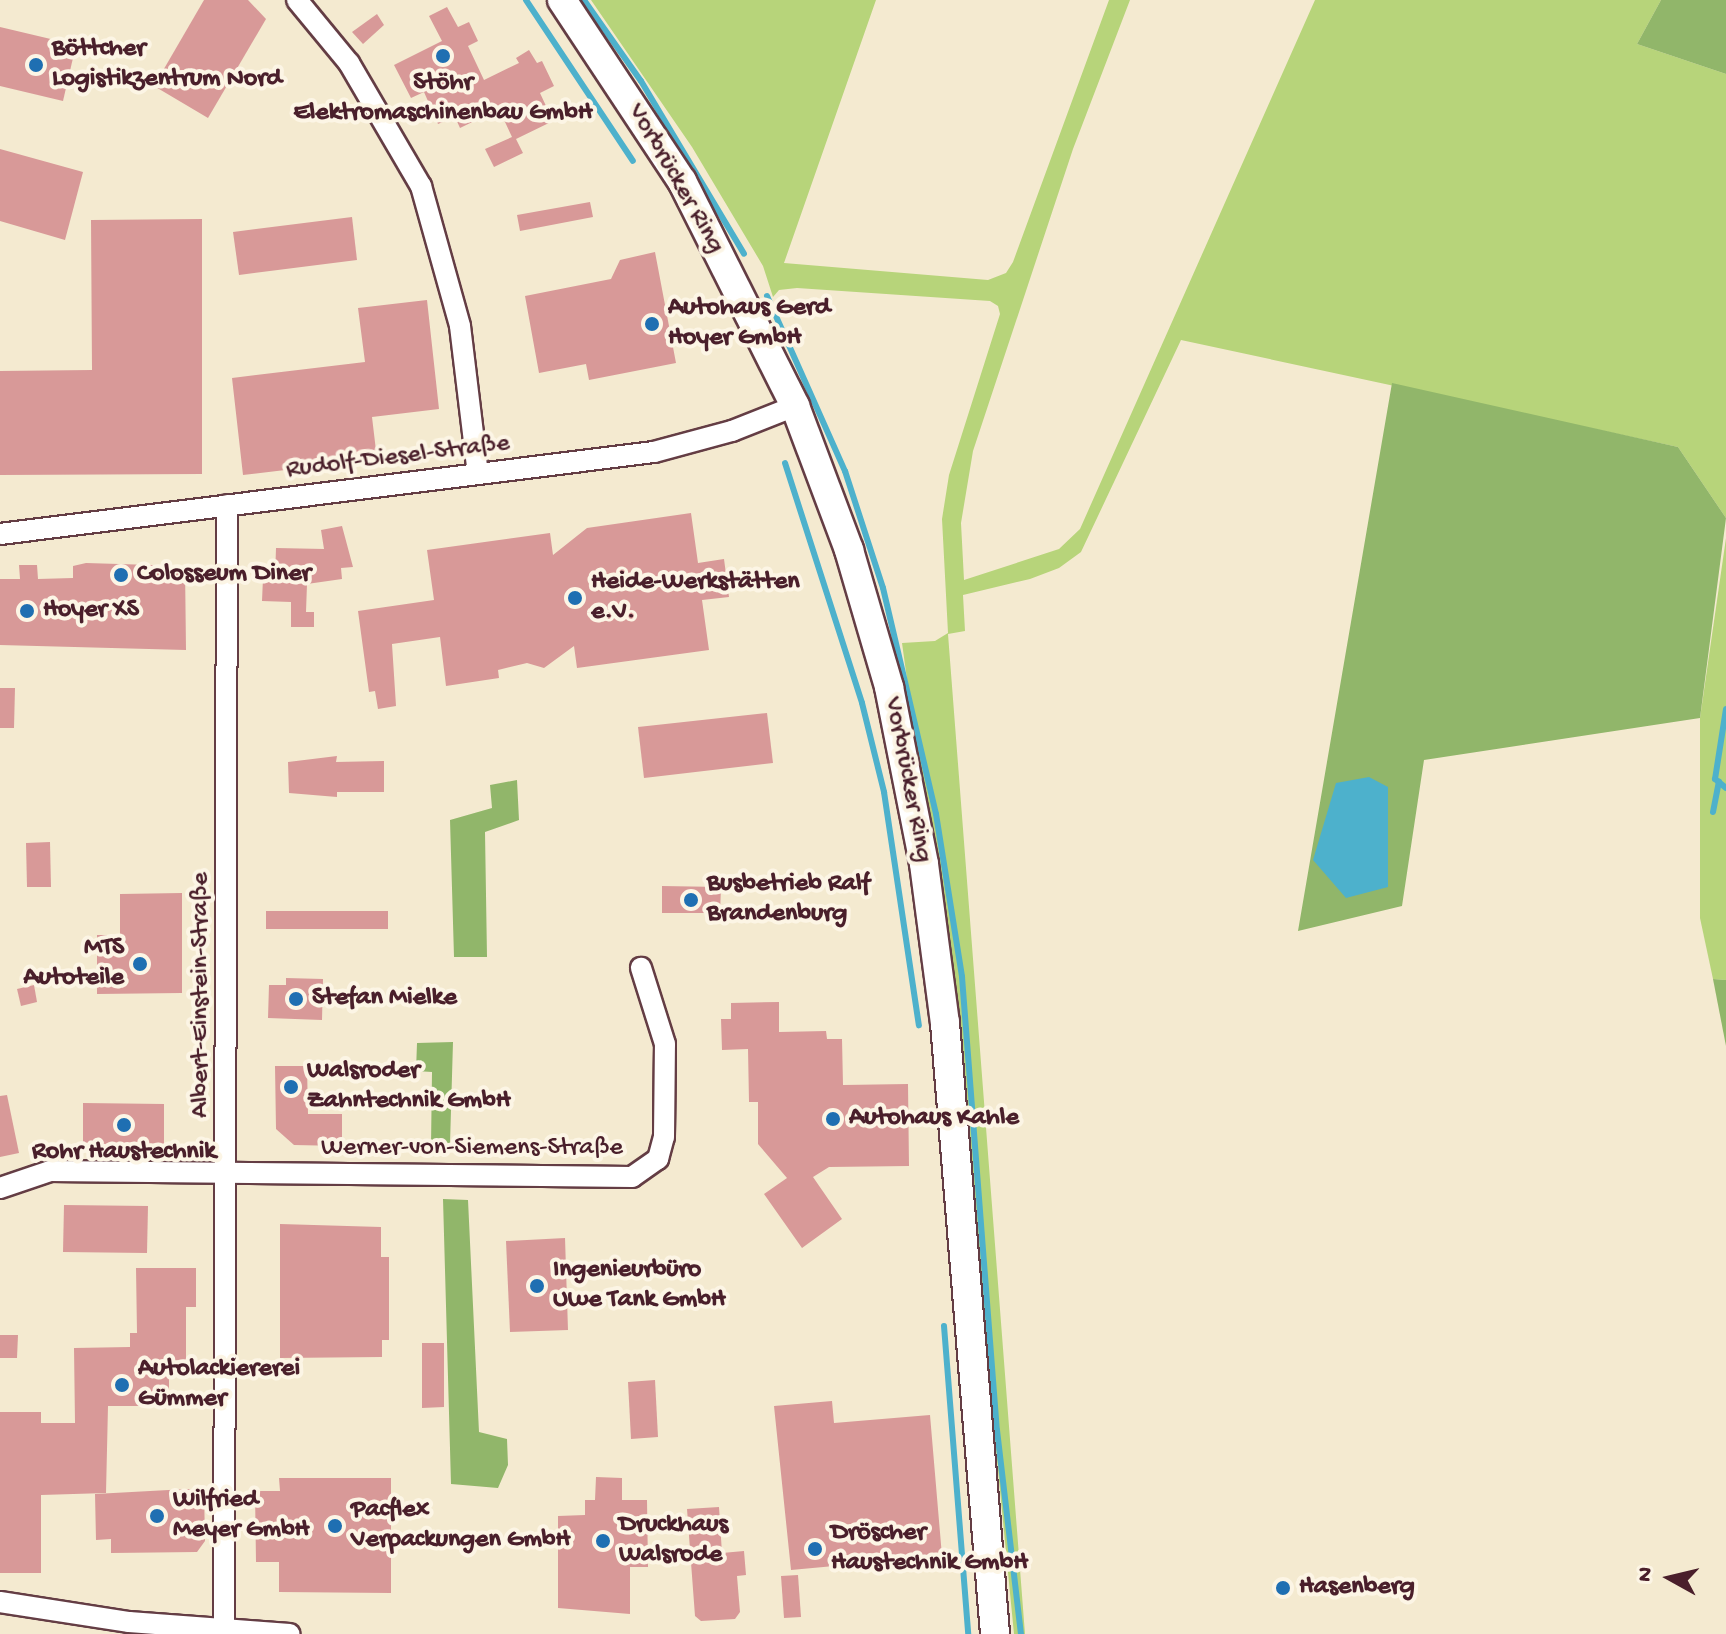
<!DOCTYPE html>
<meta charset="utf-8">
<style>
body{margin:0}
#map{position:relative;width:1726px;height:1634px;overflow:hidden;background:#f4ead0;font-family:"Gochi Hand",sans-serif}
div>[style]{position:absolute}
.green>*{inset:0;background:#b7d47a}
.forest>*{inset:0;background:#91b66a}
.water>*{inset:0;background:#4db1cc}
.stream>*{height:6px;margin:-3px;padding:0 3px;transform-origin:3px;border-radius:3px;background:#4db1cc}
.building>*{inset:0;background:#d89998}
.roads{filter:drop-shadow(2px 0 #643d44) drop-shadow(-2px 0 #643d44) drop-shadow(0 2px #643d44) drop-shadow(0 -2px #643d44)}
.minor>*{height:20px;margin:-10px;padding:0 10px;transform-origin:10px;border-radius:10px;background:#fff}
.secondary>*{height:28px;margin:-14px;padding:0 14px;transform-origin:14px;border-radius:14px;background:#fff}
.dots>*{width:22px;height:22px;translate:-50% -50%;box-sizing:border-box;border:4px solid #fcf5e5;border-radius:50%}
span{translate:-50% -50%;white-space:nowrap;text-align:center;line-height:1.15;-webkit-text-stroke:8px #fcf5e5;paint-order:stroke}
.poi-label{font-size:26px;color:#4a1f2b;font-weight:700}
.left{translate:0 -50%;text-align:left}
.right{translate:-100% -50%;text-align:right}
.street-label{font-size:26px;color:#4a1f2b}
.north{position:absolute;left:1630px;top:1538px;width:80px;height:80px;-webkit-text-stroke:6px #fcf5e5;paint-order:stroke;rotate:278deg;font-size:22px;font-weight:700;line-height:32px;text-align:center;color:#4a1f2b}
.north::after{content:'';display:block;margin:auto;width:28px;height:36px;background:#4a1f2b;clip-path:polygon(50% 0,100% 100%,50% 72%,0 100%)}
</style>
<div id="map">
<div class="green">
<div style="clip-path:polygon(591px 0,876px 0,784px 263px,988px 280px,1006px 273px,1013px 262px,1109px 0,1130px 0,1073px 149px,973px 451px,961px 523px,964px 580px,1059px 549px,1080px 529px,1315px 0,1661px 0,1637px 44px,1726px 74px,1726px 518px,1678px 447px,1181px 340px,1081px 552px,1059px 568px,1030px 579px,963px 595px,965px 631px,948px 634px,1025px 1634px,1014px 1634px,954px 1019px,902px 643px,935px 641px,948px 633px,942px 519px,949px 475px,1000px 314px,998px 306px,990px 301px,797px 288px,779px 290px,773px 297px,763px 266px,692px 147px)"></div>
<div style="clip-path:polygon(1726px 538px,1726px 980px,1713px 979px,1700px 918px,1700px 718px)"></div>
</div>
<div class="forest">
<div style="clip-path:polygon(1661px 0,1726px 0,1726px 74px,1637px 44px)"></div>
<div style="clip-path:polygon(1392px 383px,1678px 447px,1726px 518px,1700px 718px,1424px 760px,1402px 906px,1298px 931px)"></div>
<div style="clip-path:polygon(517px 780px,519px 820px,485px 832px,487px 957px,454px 957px,450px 820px,492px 808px,490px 785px)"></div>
<div style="clip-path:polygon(1713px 979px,1726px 980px,1726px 1046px)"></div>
<div style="clip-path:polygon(453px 1042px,450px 1144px,431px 1145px,432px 1072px,416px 1071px,417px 1043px)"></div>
<div style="clip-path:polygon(443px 1199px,468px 1200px,479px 1432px,507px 1439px,508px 1465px,498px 1488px,451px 1484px)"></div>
</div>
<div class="water">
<div style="clip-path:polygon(1369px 777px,1388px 787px,1388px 887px,1346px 898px,1313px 860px,1336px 783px)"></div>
</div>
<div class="stream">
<div style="left:526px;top:0;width:193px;rotate:56.4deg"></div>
<div style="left:584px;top:0;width:99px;rotate:54.9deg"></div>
<div style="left:641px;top:81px;width:201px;rotate:59.2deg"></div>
<div style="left:767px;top:296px;width:192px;rotate:66deg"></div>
<div style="left:845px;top:471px;width:123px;rotate:72deg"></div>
<div style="left:883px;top:588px;width:232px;rotate:76.8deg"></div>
<div style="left:936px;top:814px;width:165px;rotate:80.9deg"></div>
<div style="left:962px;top:977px;width:454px;rotate:85.6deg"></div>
<div style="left:997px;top:1430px;width:205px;rotate:83.3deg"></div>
<div style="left:785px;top:463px;width:252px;rotate:72.2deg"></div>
<div style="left:862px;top:703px;width:92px;rotate:76.1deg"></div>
<div style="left:884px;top:792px;width:236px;rotate:81.5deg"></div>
<div style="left:1726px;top:709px;width:71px;rotate:98.9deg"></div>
<div style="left:1715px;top:779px;width:14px;rotate:39deg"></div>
<div style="left:1713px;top:812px;width:31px;rotate:-79deg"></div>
<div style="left:944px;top:1326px;width:309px;rotate:85.5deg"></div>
</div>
<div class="building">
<div style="clip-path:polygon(204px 0,248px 0,266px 19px,208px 118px,154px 86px)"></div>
<div style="clip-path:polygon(447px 7px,458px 27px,469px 22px,478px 41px,468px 46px,484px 80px,519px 63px,516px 58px,529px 50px,537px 63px,542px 61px,554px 86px,540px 93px,553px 121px,516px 139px,523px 153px,494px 167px,485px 149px,512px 137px,499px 109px,460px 128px,455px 117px,438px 124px,424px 92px,411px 98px,394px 65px,442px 41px,429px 16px)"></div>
<div style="clip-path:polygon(377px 14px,384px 25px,363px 44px,352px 32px)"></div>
<div style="clip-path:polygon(0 27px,76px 45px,63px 101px,0 86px)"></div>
<div style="clip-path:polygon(0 149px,83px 172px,65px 240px,0 221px)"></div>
<div style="clip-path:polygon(590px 202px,593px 217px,520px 231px,517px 215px)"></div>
<div style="clip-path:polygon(352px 217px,357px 260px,239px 275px,233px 232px)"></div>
<div style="clip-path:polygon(202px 219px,202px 474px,0 475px,0 371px,92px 370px,91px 220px)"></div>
<div style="clip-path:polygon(655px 252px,676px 363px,589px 380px,586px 364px,539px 373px,525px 296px,611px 279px,620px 260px)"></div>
<div style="clip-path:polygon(427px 300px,439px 409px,372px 417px,377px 459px,243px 475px,232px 378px,365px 362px,358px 308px)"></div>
<div style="clip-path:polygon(691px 513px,698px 563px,724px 559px,729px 597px,702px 600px,709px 650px,577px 668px,574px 646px,544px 668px,527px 663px,498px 670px,499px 678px,446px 686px,440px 637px,392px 644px,396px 706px,378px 709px,375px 691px,369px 692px,358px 611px,434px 600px,427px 550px,550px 533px,553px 555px,587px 528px)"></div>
<div style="clip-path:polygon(342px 526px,353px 567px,341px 568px,342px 579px,307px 584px,306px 612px,314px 612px,314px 627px,291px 627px,291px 602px,262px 601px,263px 578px,275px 578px,276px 548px,324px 549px,321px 530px)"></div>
<div style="clip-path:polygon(86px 563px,185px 566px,186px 650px,0 645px,0 579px,20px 579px,19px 565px,37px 565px,38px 579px,73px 578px,73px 566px)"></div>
<div style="clip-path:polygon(0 688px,15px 688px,14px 728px,0 728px)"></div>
<div style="clip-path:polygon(767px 713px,773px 763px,644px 778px,638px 727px)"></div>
<div style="clip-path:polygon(337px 756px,336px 762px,384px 761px,384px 792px,337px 792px,337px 797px,289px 793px,288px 762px)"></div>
<div style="clip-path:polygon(50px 842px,51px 887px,27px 887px,26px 843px)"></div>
<div style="clip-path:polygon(662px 886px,721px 887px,720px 913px,662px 913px)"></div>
<div style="clip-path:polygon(182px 893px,182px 993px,97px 994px,97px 935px,120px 935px,120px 894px)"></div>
<div style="clip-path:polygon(266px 911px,388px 911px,388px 929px,266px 929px)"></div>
<div style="clip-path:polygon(286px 978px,323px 979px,322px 1020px,268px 1018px,269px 985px,286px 985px)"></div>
<div style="clip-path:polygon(34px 985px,37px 1002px,21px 1006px,17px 989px)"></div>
<div style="clip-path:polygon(779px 1002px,779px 1032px,826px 1031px,827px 1039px,842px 1039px,843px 1085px,908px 1084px,909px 1166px,829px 1167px,813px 1177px,842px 1219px,802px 1248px,764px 1194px,787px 1178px,758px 1144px,758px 1102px,749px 1102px,748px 1049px,722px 1050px,721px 1019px,731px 1019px,731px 1003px)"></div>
<div style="clip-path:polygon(275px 1066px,307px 1066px,308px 1114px,342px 1114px,342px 1146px,294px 1145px,276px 1129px)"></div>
<div style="clip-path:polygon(7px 1095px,19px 1153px,0 1157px,0 1096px)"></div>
<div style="clip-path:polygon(83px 1103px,164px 1104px,164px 1146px,83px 1146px)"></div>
<div style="clip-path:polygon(64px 1205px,148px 1206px,147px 1253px,63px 1252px)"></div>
<div style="clip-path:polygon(280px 1224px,381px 1227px,381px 1257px,389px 1257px,389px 1340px,382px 1340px,382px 1357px,280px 1358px)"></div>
<div style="clip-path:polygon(565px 1238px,568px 1330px,510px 1332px,506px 1241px)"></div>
<div style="clip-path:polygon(136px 1268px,196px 1268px,196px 1307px,186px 1307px,186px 1364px,169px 1364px,169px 1406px,108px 1406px,106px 1493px,41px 1495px,41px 1573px,0 1573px,0 1412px,41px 1412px,41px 1423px,75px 1423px,74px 1348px,130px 1347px,130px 1333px,137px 1333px)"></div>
<div style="clip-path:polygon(0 1335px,18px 1335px,17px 1358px,0 1358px)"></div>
<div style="clip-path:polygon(422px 1343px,444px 1343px,444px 1407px,422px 1408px)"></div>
<div style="clip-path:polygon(655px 1380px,658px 1437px,631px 1439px,628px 1382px)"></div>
<div style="clip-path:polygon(832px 1401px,834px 1423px,930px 1415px,942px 1556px,791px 1570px,774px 1406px)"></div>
<div style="clip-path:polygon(596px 1477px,622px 1478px,622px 1500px,647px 1500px,648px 1567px,630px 1567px,630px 1614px,558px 1608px,558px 1516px,585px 1515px,585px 1500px,595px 1500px)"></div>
<div style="clip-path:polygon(279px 1478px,391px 1478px,391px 1593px,279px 1592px,279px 1562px,256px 1562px,255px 1491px,280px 1491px)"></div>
<div style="clip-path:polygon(187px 1489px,204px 1489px,205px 1541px,197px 1552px,111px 1553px,111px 1539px,96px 1540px,95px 1494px)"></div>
<div style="clip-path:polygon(719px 1507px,722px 1553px,744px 1551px,746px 1575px,737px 1576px,740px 1612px,735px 1619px,701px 1621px,695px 1616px,687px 1509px)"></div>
<div style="clip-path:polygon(798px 1575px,801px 1617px,784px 1618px,781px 1576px)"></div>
</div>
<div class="roads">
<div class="minor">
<div style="left:297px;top:0;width:82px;rotate:50.5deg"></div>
<div style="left:349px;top:63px;width:143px;rotate:59.7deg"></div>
<div style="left:421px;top:186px;width:145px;rotate:74.4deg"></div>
<div style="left:460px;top:326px;width:149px;rotate:83.1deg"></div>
<div style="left:0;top:534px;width:659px;rotate:-7.15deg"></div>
<div style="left:654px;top:452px;width:81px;rotate:-15.1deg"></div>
<div style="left:732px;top:431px;width:68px;rotate:-21.6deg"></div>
<div style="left:0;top:1188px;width:53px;rotate:-18.8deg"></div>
<div style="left:50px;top:1171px;width:582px;rotate:0.59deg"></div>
<div style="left:632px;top:1177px;width:32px;rotate:-35deg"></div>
<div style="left:658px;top:1159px;width:23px;rotate:-75deg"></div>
<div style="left:664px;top:1137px;width:93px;rotate:-89.4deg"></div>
<div style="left:665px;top:1044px;width:80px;rotate:-107.5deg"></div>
<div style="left:0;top:1602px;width:131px;rotate:8.8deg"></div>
<div style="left:129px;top:1622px;width:161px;rotate:4.3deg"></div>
<div style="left:224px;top:1629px;width:1124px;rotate:-89.85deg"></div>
</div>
<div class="secondary">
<div style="left:562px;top:0;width:217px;rotate:56.5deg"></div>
<div style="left:682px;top:181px;width:252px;rotate:63.3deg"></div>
<div style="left:795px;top:406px;width:154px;rotate:69.4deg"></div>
<div style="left:849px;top:550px;width:143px;rotate:73.7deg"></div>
<div style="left:889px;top:687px;width:180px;rotate:78.8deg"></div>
<div style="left:924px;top:864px;width:160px;rotate:82.5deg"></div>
<div style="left:945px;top:1023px;width:613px;rotate:85.32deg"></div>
</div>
</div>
<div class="dots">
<div style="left:443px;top:56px;background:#1f6fb2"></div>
<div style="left:36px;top:65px;background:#1f6fb2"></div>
<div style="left:652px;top:324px;background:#1f6fb2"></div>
<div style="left:121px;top:575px;background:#1f6fb2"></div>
<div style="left:575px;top:598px;background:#1f6fb2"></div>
<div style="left:27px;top:611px;background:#1f6fb2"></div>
<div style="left:691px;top:900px;background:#1f6fb2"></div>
<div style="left:140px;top:964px;background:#1f6fb2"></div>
<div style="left:296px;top:999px;background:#1f6fb2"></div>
<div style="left:291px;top:1087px;background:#1f6fb2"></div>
<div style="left:833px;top:1119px;background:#1f6fb2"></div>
<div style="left:124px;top:1125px;background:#1f6fb2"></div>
<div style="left:537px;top:1286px;background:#1f6fb2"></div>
<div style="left:122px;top:1385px;background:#1f6fb2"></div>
<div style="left:157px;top:1516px;background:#1f6fb2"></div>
<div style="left:335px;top:1526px;background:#1f6fb2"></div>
<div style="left:603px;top:1541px;background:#1f6fb2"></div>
<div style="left:815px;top:1549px;background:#1f6fb2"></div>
<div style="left:1283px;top:1588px;background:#1f6fb2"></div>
</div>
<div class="poi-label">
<span class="left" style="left:52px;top:65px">Böttcher<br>Logistikzentrum Nord</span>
<span style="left:443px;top:99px">Stöhr<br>Elektromaschinenbau GmbH</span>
<span class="left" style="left:668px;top:324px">Autohaus Gerd<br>Hoyer GmbH</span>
<span class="left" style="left:137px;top:575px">Colosseum Diner</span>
<span class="left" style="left:591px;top:598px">Heide-Werkstätten<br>e.V.</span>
<span class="left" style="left:43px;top:611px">Hoyer XS</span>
<span class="left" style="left:707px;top:900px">Busbetrieb Ralf<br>Brandenburg</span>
<span class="right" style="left:124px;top:964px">MTS<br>Autoteile</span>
<span class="left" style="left:312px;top:999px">Stefan Mielke</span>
<span class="left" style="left:307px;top:1087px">Walsroder<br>Zahntechnik GmbH</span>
<span class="left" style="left:849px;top:1119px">Autohaus Kahle</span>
<span style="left:124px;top:1153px">Rohr Haustechnik</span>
<span class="left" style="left:553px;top:1286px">Ingenieurbüro<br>Uwe Tank GmbH</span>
<span class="left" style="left:138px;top:1385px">Autolackiererei<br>Gümmer</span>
<span class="left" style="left:173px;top:1516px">Wilfried<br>Meyer GmbH</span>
<span class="left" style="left:351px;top:1526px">Pacflex<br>Verpackungen GmbH</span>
<span class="left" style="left:619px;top:1541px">Druckhaus<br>Walsrode</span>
<span class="left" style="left:831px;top:1549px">Dröscher<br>Haustechnik GmbH</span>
<span class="left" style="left:1299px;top:1588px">Hasenberg</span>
</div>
<div class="street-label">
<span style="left:675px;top:179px;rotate:60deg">Vorbrücker Ring</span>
<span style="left:398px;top:458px;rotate:-7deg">Rudolf-Diesel-Straße</span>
<span style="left:907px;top:780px;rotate:79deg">Vorbrücker Ring</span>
<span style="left:202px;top:995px;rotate:-90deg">Albert-Einstein-Straße</span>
<span style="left:472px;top:1149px">Werner-von-Siemens-Straße</span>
</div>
<div class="north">N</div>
</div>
